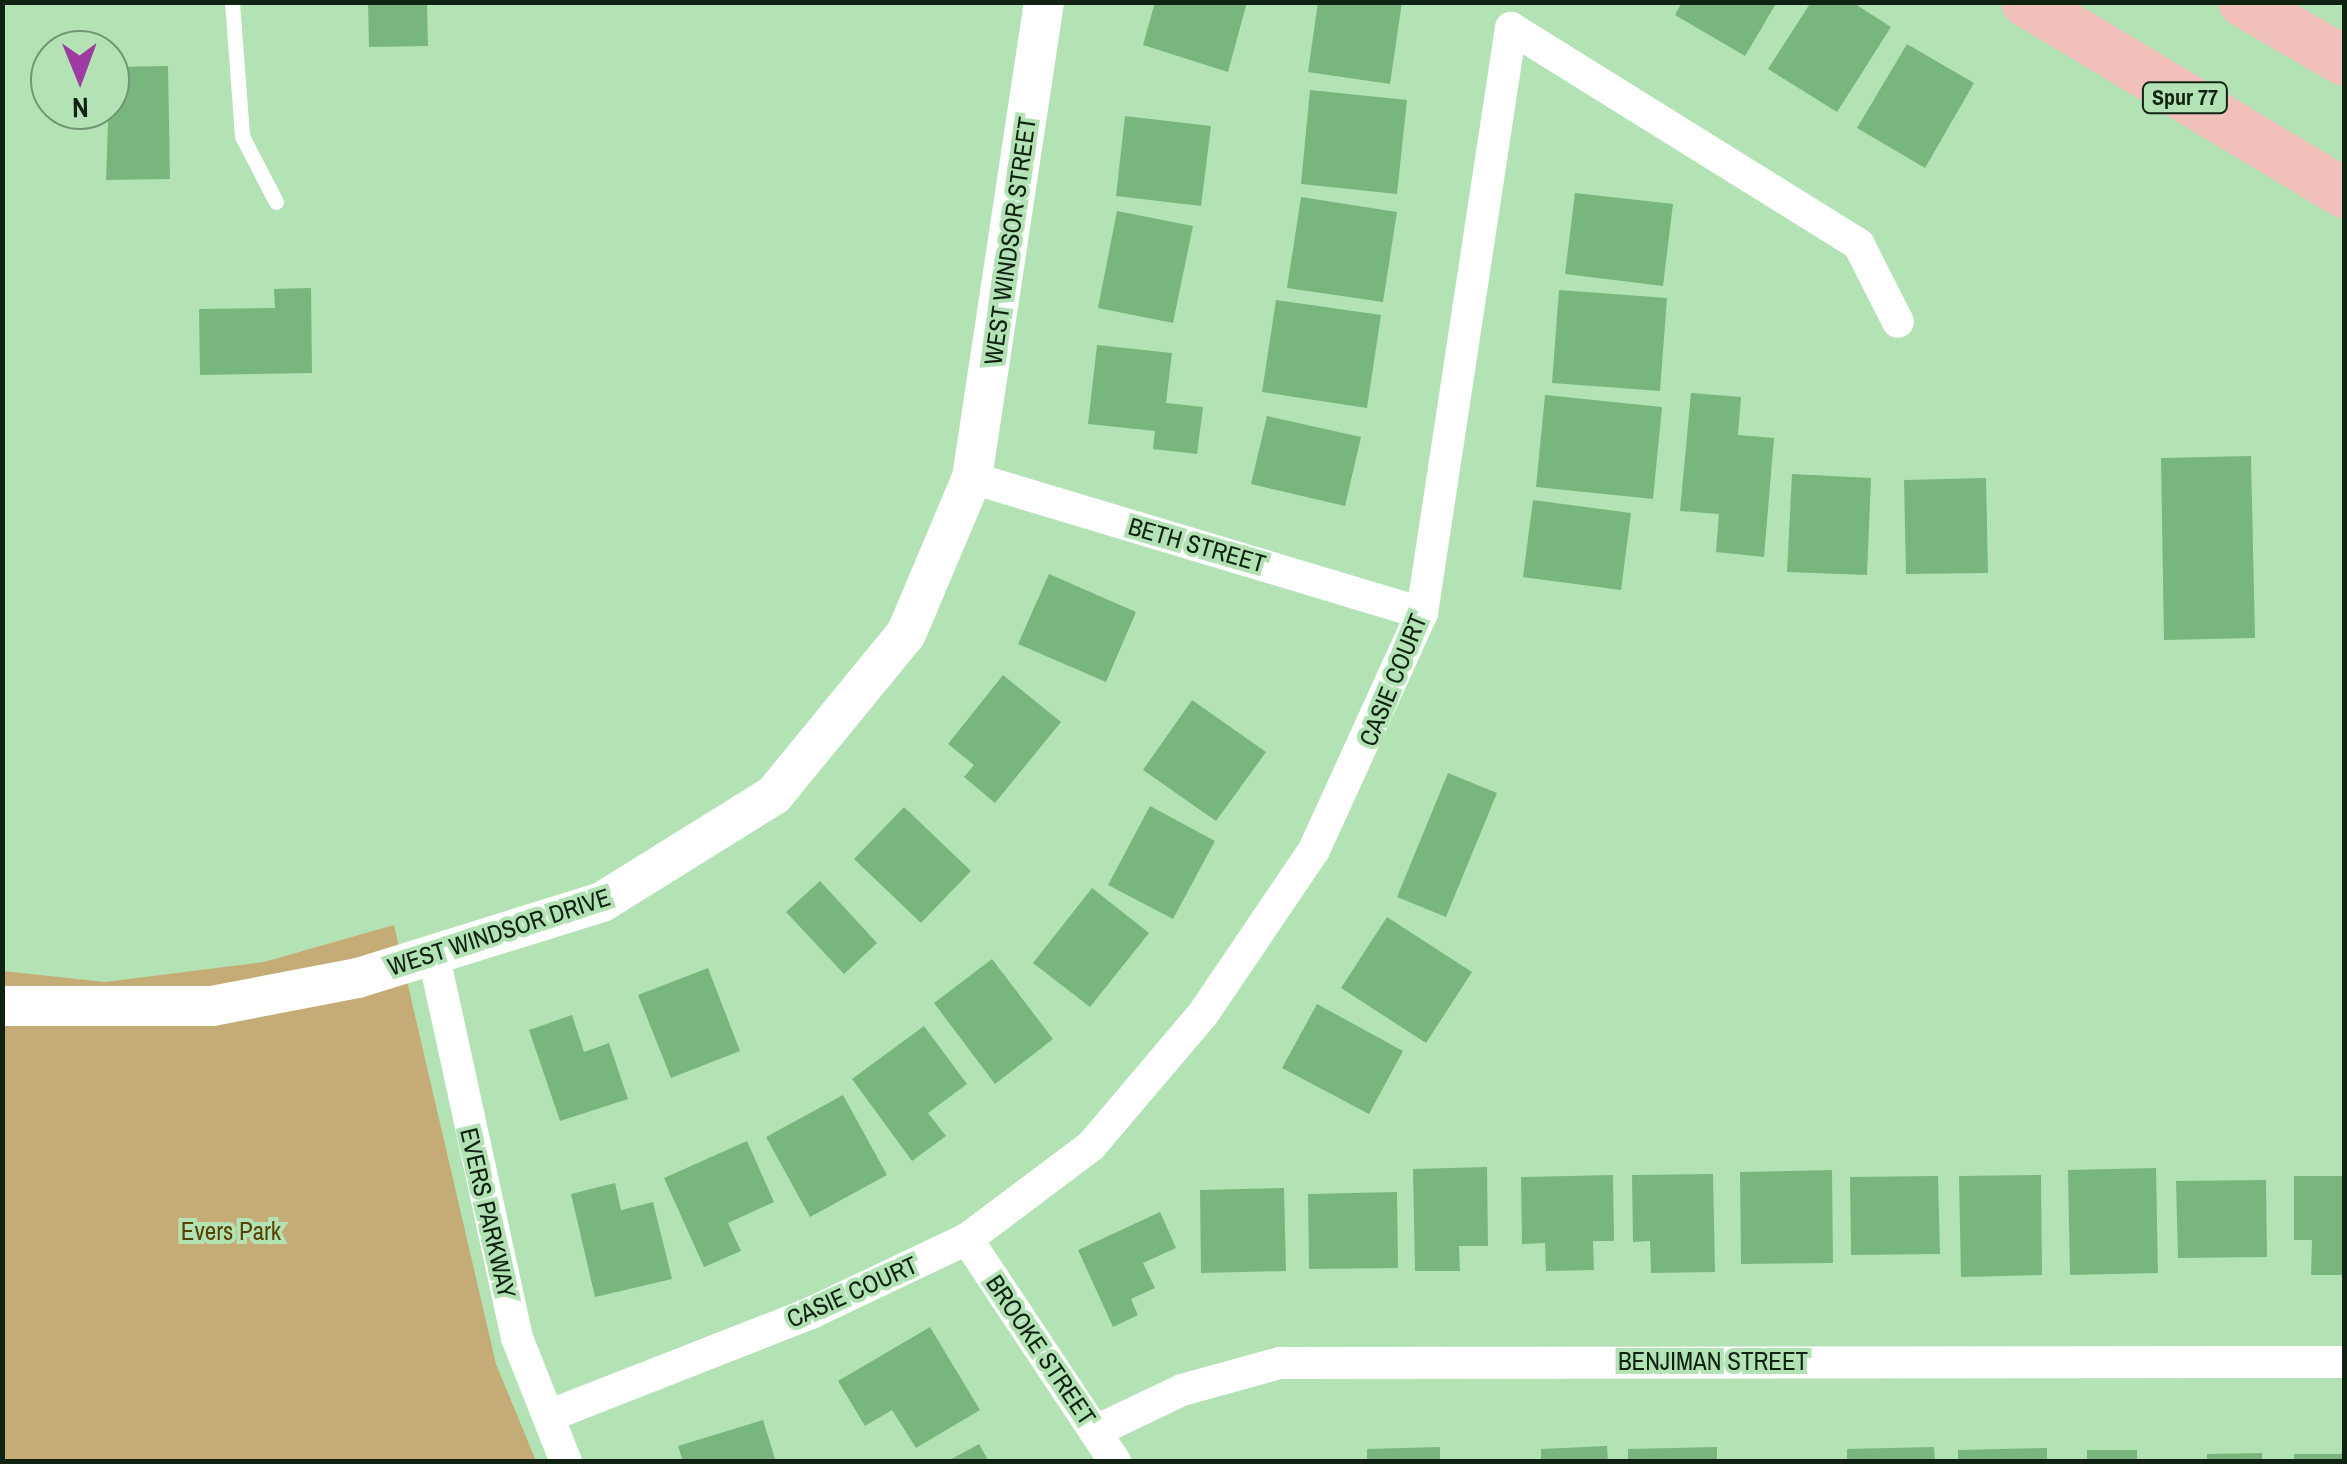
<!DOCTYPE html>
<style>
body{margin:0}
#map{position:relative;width:2347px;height:1464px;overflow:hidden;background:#b3e3b5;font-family:"Archivo Narrow",sans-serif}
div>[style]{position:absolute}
.green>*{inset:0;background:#c5ac76}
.building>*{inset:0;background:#79b67d}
.service>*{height:15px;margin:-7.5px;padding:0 7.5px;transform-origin:7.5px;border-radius:7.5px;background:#fff}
.minor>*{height:32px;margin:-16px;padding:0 16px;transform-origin:16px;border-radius:16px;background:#fff}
.tertiary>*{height:40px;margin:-20px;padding:0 20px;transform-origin:20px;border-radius:20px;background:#fff}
.primary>*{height:50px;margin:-25px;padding:0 25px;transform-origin:25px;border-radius:25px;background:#f2c0bb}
span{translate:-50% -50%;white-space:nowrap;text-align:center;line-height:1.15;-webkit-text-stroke:8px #b3e3b5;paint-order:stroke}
.shield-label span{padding:2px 8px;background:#b3e3b5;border:2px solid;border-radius:8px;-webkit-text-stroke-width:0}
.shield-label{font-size:22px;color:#102312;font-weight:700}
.street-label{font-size:25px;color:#102312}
.park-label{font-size:25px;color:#594201}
.frame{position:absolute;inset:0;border:5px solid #102312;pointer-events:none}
.north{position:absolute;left:30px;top:30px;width:100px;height:100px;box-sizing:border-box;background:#b3e3b5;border:2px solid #729674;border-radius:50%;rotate:179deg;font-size:28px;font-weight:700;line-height:40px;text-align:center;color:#102312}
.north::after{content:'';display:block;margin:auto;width:35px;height:45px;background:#9e3ca2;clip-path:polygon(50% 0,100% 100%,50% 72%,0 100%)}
</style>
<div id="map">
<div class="green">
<div style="clip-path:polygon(394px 925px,496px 1364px,536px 1461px,3px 1462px,3px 971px,105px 982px,264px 962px)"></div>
</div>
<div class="building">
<div style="clip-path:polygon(368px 2px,427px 2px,428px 46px,369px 47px)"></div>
<div style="clip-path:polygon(1155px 2px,1247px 2px,1228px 72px,1143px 45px)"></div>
<div style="clip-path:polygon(1318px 2px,1402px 2px,1390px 84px,1308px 72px)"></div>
<div style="clip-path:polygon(1682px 2px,1777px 2px,1745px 56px,1675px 15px)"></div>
<div style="clip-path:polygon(1811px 2px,1852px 2px,1891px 27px,1837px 112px,1768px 69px)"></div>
<div style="clip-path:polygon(1907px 44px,1974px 83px,1925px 168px,1857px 128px)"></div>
<div style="clip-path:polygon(168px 66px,170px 179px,106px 180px,110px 67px)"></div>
<div style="clip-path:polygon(1310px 90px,1407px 100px,1397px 194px,1301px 184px)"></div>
<div style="clip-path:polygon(1125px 116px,1211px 126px,1201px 206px,1116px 196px)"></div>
<div style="clip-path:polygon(1575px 193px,1673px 204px,1663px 286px,1565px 274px)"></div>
<div style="clip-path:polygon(1301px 197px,1397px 212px,1383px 302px,1287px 288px)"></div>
<div style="clip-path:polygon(1117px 211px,1193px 226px,1173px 323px,1098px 308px)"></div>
<div style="clip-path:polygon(311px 288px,312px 373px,200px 375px,199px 309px,275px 308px,274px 289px)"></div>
<div style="clip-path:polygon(1559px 290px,1667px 298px,1660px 391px,1552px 383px)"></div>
<div style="clip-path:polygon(1276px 300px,1381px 315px,1367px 408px,1262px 392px)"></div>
<div style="clip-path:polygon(1097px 345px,1172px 353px,1166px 403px,1203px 407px,1197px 454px,1153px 449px,1155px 431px,1088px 424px)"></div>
<div style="clip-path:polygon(1691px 393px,1741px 397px,1738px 435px,1774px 438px,1764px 557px,1716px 552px,1719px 514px,1680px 511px)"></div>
<div style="clip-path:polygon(1545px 395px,1662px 407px,1653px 499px,1536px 487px)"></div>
<div style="clip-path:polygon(1267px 416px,1361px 437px,1345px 506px,1251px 484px)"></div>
<div style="clip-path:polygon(2251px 456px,2255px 638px,2164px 640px,2161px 458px)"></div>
<div style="clip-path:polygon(1792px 474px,1871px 478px,1867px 575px,1787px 572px)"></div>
<div style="clip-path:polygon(1986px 478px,1988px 573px,1906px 574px,1904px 480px)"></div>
<div style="clip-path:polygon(1533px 500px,1631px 513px,1621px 590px,1523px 577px)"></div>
<div style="clip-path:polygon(1049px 574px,1136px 612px,1106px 682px,1018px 644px)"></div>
<div style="clip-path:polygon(1003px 675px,1061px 722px,995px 803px,964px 777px,974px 765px,948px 744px)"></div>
<div style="clip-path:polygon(1192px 700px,1266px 752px,1216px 821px,1143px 770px)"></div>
<div style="clip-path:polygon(1448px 773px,1497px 793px,1446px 917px,1397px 897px)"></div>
<div style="clip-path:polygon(1150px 806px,1215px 841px,1173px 919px,1108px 885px)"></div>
<div style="clip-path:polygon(904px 807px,971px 871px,921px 923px,854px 859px)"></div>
<div style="clip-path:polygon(820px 881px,877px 943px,844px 974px,786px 912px)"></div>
<div style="clip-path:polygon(1092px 888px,1149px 933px,1090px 1007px,1033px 963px)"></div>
<div style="clip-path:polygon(1387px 917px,1472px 972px,1426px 1043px,1341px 988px)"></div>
<div style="clip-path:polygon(992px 959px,1053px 1039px,995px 1084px,934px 1003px)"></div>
<div style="clip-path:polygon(708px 968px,740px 1051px,671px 1078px,638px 995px)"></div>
<div style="clip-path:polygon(1317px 1004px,1403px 1051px,1369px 1114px,1282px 1068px)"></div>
<div style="clip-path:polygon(572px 1015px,584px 1052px,609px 1043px,628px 1099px,560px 1121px,529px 1030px)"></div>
<div style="clip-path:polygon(924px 1026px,967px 1084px,928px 1113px,946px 1136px,912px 1161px,852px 1079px)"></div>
<div style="clip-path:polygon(843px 1095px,887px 1175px,810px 1217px,766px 1137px)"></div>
<div style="clip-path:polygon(747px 1141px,774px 1202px,728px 1223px,741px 1251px,704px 1267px,664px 1178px)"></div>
<div style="clip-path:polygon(1487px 1167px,1488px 1246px,1459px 1246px,1460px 1271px,1415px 1271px,1413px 1169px)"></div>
<div style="clip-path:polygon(2156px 1168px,2158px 1273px,2070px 1275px,2068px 1170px)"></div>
<div style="clip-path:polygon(1832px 1170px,1833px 1263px,1741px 1264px,1740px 1172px)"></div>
<div style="clip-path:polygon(1713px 1174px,1715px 1272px,1651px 1273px,1650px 1241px,1633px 1242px,1632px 1175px)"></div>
<div style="clip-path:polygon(1613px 1175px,1614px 1241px,1593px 1241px,1594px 1270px,1546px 1271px,1545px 1243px,1522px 1244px,1521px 1177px)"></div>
<div style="clip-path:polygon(2041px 1175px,2042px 1275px,1961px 1277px,1959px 1176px)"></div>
<div style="clip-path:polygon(1938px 1176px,1940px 1254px,1851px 1255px,1850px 1177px)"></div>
<div style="clip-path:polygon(2294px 1176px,2344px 1176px,2344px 1275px,2311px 1275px,2312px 1240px,2294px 1240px)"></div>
<div style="clip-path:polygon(2266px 1180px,2267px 1257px,2178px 1258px,2176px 1181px)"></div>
<div style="clip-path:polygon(615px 1183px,621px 1210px,653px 1202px,672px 1279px,595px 1297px,571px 1194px)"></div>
<div style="clip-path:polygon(1284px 1188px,1286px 1271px,1201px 1273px,1200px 1190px)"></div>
<div style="clip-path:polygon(1397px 1192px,1398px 1268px,1309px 1269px,1308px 1194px)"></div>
<div style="clip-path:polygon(1160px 1212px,1176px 1248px,1143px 1263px,1155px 1288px,1131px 1299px,1138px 1315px,1113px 1327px,1078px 1250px)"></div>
<div style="clip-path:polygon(930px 1327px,980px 1410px,916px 1448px,892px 1410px,865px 1426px,838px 1381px)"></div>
<div style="clip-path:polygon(763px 1420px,776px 1462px,683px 1462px,678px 1446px)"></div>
<div style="clip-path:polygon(979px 1444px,989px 1462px,946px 1462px)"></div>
<div style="clip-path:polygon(1607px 1446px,1608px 1462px,1541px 1462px,1541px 1449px)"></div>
<div style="clip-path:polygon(1440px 1447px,1440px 1462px,1367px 1462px,1367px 1449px)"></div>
<div style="clip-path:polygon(1717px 1447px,1717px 1462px,1628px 1462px,1628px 1449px)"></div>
<div style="clip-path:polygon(1934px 1447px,1935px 1462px,1847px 1462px,1847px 1449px)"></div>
<div style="clip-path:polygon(2047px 1448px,2047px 1462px,1958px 1462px,1958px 1450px)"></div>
<div style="clip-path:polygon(2087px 1450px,2137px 1450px,2137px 1462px,2087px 1462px)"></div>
<div style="clip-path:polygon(2262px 1453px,2262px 1462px,2207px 1462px,2207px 1454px)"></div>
<div style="clip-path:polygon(2294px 1454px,2344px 1454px,2344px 1462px,2294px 1462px)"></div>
</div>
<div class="service">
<div style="left:232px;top:2px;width:134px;rotate:85.7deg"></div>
<div style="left:242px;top:136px;width:74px;rotate:62.7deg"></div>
</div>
<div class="minor">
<div style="left:972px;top:478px;width:470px;rotate:16.7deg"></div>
<div style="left:434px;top:957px;width:390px;rotate:77.7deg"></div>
<div style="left:517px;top:1338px;width:133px;rotate:68.4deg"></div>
<div style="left:967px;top:1239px;width:268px;rotate:56.4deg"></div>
<div style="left:551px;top:1415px;width:279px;rotate:-21.4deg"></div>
<div style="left:811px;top:1313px;width:173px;rotate:-25.4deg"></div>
<div style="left:967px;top:1239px;width:155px;rotate:-36.9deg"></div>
<div style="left:1091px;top:1146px;width:173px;rotate:-49.7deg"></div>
<div style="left:1203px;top:1014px;width:198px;rotate:-55.9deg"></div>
<div style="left:1314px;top:850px;width:260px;rotate:-65.5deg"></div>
<div style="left:1422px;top:613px;width:592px;rotate:-81.35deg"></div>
<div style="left:1511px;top:28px;width:410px;rotate:31.9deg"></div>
<div style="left:1859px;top:245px;width:86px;rotate:63.1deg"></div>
<div style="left:1096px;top:1431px;width:95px;rotate:-25.5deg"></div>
<div style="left:1182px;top:1390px;width:102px;rotate:-15.4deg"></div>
<div style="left:1280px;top:1363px;width:1064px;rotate:-0.05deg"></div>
</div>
<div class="tertiary">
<div style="left:2px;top:1006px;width:210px"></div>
<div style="left:212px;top:1006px;width:149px;rotate:-10.9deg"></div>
<div style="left:358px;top:978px;width:256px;rotate:-17.3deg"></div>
<div style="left:602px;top:902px;width:203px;rotate:-31.9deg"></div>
<div style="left:774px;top:795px;width:208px;rotate:-50.7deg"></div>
<div style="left:906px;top:634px;width:169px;rotate:-67.1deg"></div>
<div style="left:972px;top:478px;width:481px;rotate:-81.4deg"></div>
</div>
<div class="primary">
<div style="left:2026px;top:2px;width:371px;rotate:31deg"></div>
<div style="left:2243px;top:2px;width:117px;rotate:30.3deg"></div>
</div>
<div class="shield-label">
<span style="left:2185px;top:98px">Spur 77</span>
</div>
<div class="street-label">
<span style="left:1010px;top:241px;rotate:-82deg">WEST WINDSOR STREET</span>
<span style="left:1197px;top:545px;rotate:16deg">BETH STREET</span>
<span style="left:1393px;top:680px;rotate:-68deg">CASIE COURT</span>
<span style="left:499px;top:932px;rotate:-18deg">WEST WINDSOR DRIVE</span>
<span style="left:488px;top:1213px;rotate:77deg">EVERS PARKWAY</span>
<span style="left:852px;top:1292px;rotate:-24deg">CASIE COURT</span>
<span style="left:1041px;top:1350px;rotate:56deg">BROOKE STREET</span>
<span style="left:1713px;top:1361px">BENJIMAN STREET</span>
</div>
<div class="park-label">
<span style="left:231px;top:1231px">Evers Park</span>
</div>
<div class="frame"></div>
<div class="north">N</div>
</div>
